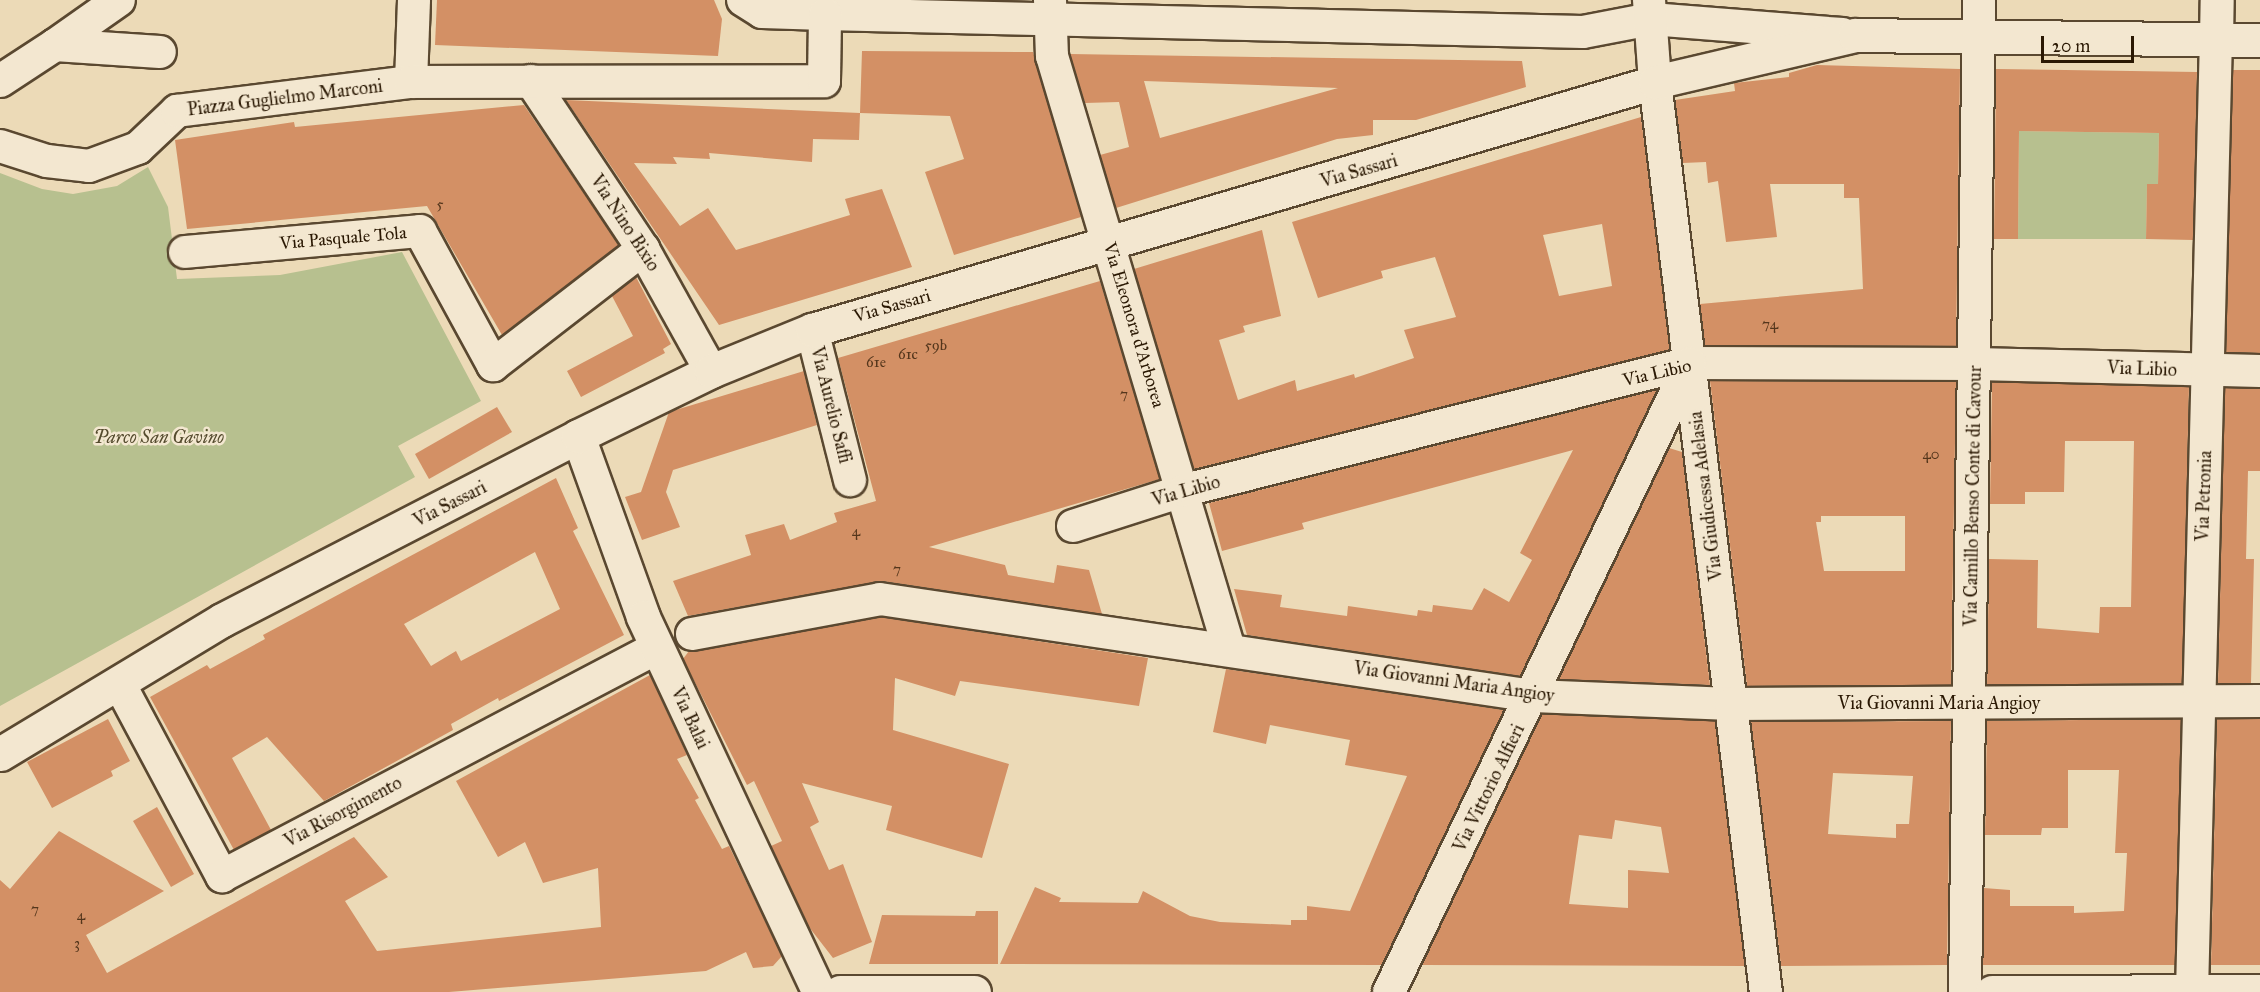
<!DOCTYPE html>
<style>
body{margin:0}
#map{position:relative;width:2260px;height:992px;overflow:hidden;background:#ecdab7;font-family:"IM FELL Great Primer",serif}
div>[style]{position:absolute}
.green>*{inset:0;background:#b7c08f}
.building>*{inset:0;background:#d39065}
.roads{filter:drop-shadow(2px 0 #5a4830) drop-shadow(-2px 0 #5a4830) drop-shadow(0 2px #5a4830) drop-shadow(0 -2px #5a4830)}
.street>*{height:32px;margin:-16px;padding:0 16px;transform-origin:16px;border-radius:16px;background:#f3e7d0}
.secondary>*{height:33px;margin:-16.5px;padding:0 16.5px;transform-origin:16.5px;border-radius:16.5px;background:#f3e7d0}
span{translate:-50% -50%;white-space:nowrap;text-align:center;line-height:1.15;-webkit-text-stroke:5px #f3e7d0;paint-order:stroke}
.number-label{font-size:15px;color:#54361c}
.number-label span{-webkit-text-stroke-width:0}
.street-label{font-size:18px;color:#2a1803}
.park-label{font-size:18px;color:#544a2d;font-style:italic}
.scale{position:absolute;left:2041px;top:36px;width:93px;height:27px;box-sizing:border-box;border:3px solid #2a1803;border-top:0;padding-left:8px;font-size:18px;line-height:21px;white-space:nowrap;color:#2a1803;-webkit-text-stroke:4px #f3e7d0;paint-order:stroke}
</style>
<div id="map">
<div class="green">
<div style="clip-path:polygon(2019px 131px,2159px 133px,2158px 184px,2147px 184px,2146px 239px,2018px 239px)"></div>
<div style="clip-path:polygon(148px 167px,168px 207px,177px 279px,280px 275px,402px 252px,481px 401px,398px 446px,415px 477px,0 706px,0 173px,42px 189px,73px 194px,117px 186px)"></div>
</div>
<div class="building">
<div style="clip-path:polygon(437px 0,714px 0,722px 19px,718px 56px,435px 45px)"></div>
<div style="clip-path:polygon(862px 51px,1033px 52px,1081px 217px,954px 255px,925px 172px,964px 159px,950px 116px,860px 113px,859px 140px,813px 139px,812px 162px,709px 153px,710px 159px,673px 157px,677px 164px,634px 163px,680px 226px,708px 208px,736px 250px,850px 215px,845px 199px,882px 189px,912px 267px,719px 325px,566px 100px,860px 113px)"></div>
<div style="clip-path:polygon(evenodd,1070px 54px,1522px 61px,1526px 87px,1416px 120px,1373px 120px,1373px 135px,1337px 139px,1116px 208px,1100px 155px,1129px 147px,1119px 102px,1085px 103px,1070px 54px,1144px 81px,1338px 88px,1160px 138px,1144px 81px)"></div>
<div style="clip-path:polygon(1817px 65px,1960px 69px,1956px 346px,1705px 345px,1700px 304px,1863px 289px,1859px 198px,1844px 198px,1844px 184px,1770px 184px,1777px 237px,1726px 242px,1718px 181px,1708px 183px,1706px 162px,1683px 163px,1675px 100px,1735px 91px,1734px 83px,1789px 77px,1789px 73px)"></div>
<div style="clip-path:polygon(1996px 69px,2197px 72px,2193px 240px,2146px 239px,2147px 184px,2158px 184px,2159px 133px,2019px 131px,2018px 239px,1994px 239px)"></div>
<div style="clip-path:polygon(2233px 70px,2260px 70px,2260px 353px,2226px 352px)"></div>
<div style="clip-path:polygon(524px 105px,619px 245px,502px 335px,427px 206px,187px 229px,175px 140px,294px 122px,295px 127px)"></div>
<div style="clip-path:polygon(evenodd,1641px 117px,1670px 350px,1194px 469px,1134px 269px,1262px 230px,1281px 316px,1243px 326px,1245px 332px,1219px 340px,1238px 400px,1295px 380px,1297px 391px,1354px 374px,1355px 378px,1414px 358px,1404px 330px,1456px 317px,1435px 257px,1381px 271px,1383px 278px,1318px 298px,1292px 222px,1641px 117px,1602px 224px,1612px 286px,1559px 296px,1543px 235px,1602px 224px)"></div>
<div style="clip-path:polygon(636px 277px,671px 344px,663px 349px,665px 353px,581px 397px,567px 371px,633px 336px,612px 296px)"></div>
<div style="clip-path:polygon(1100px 281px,1160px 479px,929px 547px,1005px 565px,1008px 575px,1054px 583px,1057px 565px,1089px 570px,1102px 614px,882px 581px,688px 616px,673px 581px,751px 555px,745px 535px,784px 524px,790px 540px,837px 522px,834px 513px,876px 501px,838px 358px)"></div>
<div style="clip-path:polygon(804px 371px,817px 425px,673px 470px,666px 492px,680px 527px,642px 540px,625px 497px,641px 492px,669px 412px)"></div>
<div style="clip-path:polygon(evenodd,1710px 381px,1956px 382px,1951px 685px,1747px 686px,1710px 381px,1821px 516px,1905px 516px,1905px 571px,1824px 571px,1816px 522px,1821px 522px,1821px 516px)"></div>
<div style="clip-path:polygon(1992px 382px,2189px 387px,2182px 683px,1987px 685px,1989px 559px,2038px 560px,2037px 628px,2099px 633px,2100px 607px,2131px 607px,2134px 441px,2065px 441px,2064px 492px,2025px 492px,2025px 504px,1990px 504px)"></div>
<div style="clip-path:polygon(2225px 388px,2260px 389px,2260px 471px,2248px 471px,2246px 559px,2254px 559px,2251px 683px,2218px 683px)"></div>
<div style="clip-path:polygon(1657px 390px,1520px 676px,1247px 635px,1234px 589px,1282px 595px,1280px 607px,1347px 616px,1348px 606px,1417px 616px,1418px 610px,1432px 612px,1433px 605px,1472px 610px,1484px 588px,1509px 602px,1532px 560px,1520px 553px,1573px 450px,1302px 523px,1304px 529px,1222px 551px,1209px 503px)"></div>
<div style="clip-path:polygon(497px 407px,512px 432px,429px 479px,415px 454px)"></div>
<div style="clip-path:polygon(1669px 448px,1682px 452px,1710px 685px,1559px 679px)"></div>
<div style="clip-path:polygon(evenodd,556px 478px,578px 528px,573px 531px,624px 635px,499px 701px,498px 698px,451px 724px,453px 730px,324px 801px,267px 737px,232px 758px,271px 830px,234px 850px,150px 697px,207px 665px,210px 669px,265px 639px,263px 635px,556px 478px,535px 552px,560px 609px,461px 661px,456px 651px,431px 666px,404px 624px,535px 552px)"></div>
<div style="clip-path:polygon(880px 617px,1148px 658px,1139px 706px,960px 681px,955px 696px,895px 678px,893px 730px,1009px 764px,982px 858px,886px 830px,892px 806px,802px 783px,819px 822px,810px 827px,829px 870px,843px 864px,872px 942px,833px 958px,809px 927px,771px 846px,782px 841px,754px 781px,747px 785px,683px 659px,689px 651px)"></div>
<div style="clip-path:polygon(1226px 669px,1504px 710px,1382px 965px,1000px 964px,1035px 887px,1061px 898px,1059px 902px,1138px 903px,1143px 891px,1190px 916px,1220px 922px,1291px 925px,1291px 920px,1307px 920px,1307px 906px,1350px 911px,1407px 776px,1345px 765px,1350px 740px,1270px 725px,1266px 744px,1213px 732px)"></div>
<div style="clip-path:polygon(650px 675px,687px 755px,677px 759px,699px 798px,695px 800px,722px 849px,729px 846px,782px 956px,773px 966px,753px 968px,746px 952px,706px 971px,449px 992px,0 992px,0 880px,10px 889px,59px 831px,164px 891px,86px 935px,107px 973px,354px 837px,388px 877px,345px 901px,377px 951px,601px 927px,598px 868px,543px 883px,525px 842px,498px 857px,456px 781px)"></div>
<div style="clip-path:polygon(evenodd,1542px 714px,1715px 721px,1745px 966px,1422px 965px,1542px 714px,1615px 820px,1661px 827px,1669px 873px,1628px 870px,1628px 908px,1569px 904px,1579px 835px,1612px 839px,1615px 820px)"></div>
<div style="clip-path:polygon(108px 719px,130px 761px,111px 771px,113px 776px,52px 808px,27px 762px)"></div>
<div style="clip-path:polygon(2181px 719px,2175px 965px,1983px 965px,1984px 888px,2010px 890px,2010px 906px,2074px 906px,2074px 913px,2124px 911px,2127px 853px,2115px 853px,2119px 770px,2068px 770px,2068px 828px,2042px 828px,2041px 835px,1985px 835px,1987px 721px)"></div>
<div style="clip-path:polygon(2217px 719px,2260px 719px,2260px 965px,2211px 965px)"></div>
<div style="clip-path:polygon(evenodd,1951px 721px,1947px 965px,1781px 966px,1751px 722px,1951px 721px,1833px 773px,1913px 776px,1909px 824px,1896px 824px,1896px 838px,1828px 834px,1833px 773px)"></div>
<div style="clip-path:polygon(157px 807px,194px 874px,171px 887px,133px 821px)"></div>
<div style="clip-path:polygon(976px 911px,998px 911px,998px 964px,869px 964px,882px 915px,975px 916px)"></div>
</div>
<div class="roads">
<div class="street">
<div style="left:743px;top:0;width:22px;rotate:32deg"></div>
<div style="left:762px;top:12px;width:63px;rotate:1.8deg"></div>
<div style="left:825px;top:14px;width:758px;rotate:1.36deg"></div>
<div style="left:1583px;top:32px;width:69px;rotate:-10.8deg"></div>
<div style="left:1651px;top:19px;width:192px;rotate:4.5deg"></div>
<div style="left:1050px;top:0;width:56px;rotate:88deg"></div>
<div style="left:1052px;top:56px;width:619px;rotate:73.38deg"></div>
<div style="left:1649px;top:0;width:82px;rotate:85.8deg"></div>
<div style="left:1655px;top:82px;width:917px;rotate:83.05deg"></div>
<div style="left:55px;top:45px;width:78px;rotate:-35.1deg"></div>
<div style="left:0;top:81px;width:66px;rotate:-33.2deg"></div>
<div style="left:55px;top:45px;width:105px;rotate:3.8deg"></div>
<div style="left:531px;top:81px;width:202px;rotate:56.3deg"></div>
<div style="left:643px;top:249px;width:140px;rotate:60.9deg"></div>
<div style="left:411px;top:82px;width:82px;rotate:-87.9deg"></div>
<div style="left:0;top:146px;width:49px;rotate:17.7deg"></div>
<div style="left:47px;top:161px;width:42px;rotate:6.8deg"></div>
<div style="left:89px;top:166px;width:52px;rotate:-20.2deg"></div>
<div style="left:138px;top:148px;width:54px;rotate:-43.5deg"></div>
<div style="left:177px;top:111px;width:236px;rotate:-7.1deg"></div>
<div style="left:411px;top:82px;width:413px;rotate:-0.1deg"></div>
<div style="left:824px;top:81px;width:67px;rotate:-89.1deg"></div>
<div style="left:185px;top:252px;width:236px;rotate:-5.1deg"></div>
<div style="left:420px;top:231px;width:153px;rotate:61.4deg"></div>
<div style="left:493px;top:365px;width:190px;rotate:-37.7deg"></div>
<div style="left:812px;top:330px;width:155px;rotate:75.8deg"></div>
<div style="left:1073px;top:526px;width:118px;rotate:-17.8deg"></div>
<div style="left:1185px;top:490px;width:521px;rotate:-14.12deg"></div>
<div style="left:1690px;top:363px;width:286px;rotate:0.2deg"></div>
<div style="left:1976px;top:364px;width:284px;rotate:1.4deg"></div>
<div style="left:692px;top:634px;width:191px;rotate:-10.5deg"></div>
<div style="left:880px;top:599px;width:660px;rotate:8.45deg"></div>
<div style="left:1533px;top:696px;width:198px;rotate:2.3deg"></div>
<div style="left:1731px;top:704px;width:529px;rotate:-0.32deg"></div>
<div style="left:120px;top:685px;width:217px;rotate:61.9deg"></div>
<div style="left:222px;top:876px;width:490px;rotate:-27.7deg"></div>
<div style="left:1389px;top:992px;width:697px;rotate:-64.43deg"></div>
<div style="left:1965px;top:992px;width:992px;rotate:-89.19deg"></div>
<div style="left:2192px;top:992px;width:953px;rotate:-88.56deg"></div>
</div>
<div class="secondary">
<div style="left:2216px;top:39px;width:39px;rotate:-89deg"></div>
<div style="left:578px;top:436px;width:192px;rotate:70.2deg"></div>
<div style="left:643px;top:617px;width:414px;rotate:64.9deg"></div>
<div style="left:0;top:754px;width:259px;rotate:-31.1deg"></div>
<div style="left:222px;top:620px;width:401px;rotate:-27.3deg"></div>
<div style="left:578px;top:436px;width:148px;rotate:-26deg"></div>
<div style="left:711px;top:371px;width:109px;rotate:-22.1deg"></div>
<div style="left:812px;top:330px;width:879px;rotate:-16.39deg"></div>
<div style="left:1655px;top:82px;width:205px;rotate:-13.2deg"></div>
<div style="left:1855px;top:35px;width:405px;rotate:0.7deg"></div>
<div style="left:840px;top:992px;width:134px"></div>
<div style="left:1992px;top:992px;width:268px;rotate:-0.2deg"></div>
</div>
</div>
<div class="number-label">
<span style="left:440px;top:205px">5</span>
<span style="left:1770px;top:325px">74</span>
<span style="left:936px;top:346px">59b</span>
<span style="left:908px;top:355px">61c</span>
<span style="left:876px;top:363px">61e</span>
<span style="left:1124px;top:395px">7</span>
<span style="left:1931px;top:455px">40</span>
<span style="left:856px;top:532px">4</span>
<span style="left:897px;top:570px">7</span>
<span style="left:35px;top:910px">7</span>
<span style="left:81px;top:916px">4</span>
<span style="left:77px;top:944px">3</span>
</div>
<div class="street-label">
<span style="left:285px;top:98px;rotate:-7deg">Piazza Guglielmo Marconi</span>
<span style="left:1359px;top:171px;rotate:-16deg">Via Sassari</span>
<span style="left:625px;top:223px;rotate:57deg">Via Nino Bixio</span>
<span style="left:343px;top:238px;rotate:-5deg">Via Pasquale Tola</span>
<span style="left:892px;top:306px;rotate:-16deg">Via Sassari</span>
<span style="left:1134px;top:325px;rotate:73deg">Via Eleonora d'Arborea</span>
<span style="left:2142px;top:369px;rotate:2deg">Via Libio</span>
<span style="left:1657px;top:373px;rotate:-13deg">Via Libio</span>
<span style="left:831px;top:405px;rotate:76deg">Via Aurelio Saffi</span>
<span style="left:1186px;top:491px;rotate:-16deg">Via Libio</span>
<span style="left:1706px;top:496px;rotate:-97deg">Via Giudicessa Adelasia</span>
<span style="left:1973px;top:496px;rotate:-89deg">Via Camillo Benso Conte di Cavour</span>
<span style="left:2204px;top:496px;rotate:-88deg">Via Petronia</span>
<span style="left:450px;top:504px;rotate:-27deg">Via Sassari</span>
<span style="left:1454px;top:682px;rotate:8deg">Via Giovanni Maria Angioy</span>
<span style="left:1939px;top:703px">Via Giovanni Maria Angioy</span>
<span style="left:690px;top:718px;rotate:65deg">Via Balai</span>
<span style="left:1489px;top:788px;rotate:-64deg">Via Vittorio Alfieri</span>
<span style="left:343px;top:812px;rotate:-28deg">Via Risorgimento</span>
</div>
<div class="park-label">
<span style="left:159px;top:437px">Parco San Gavino</span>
</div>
<div class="scale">20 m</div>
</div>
